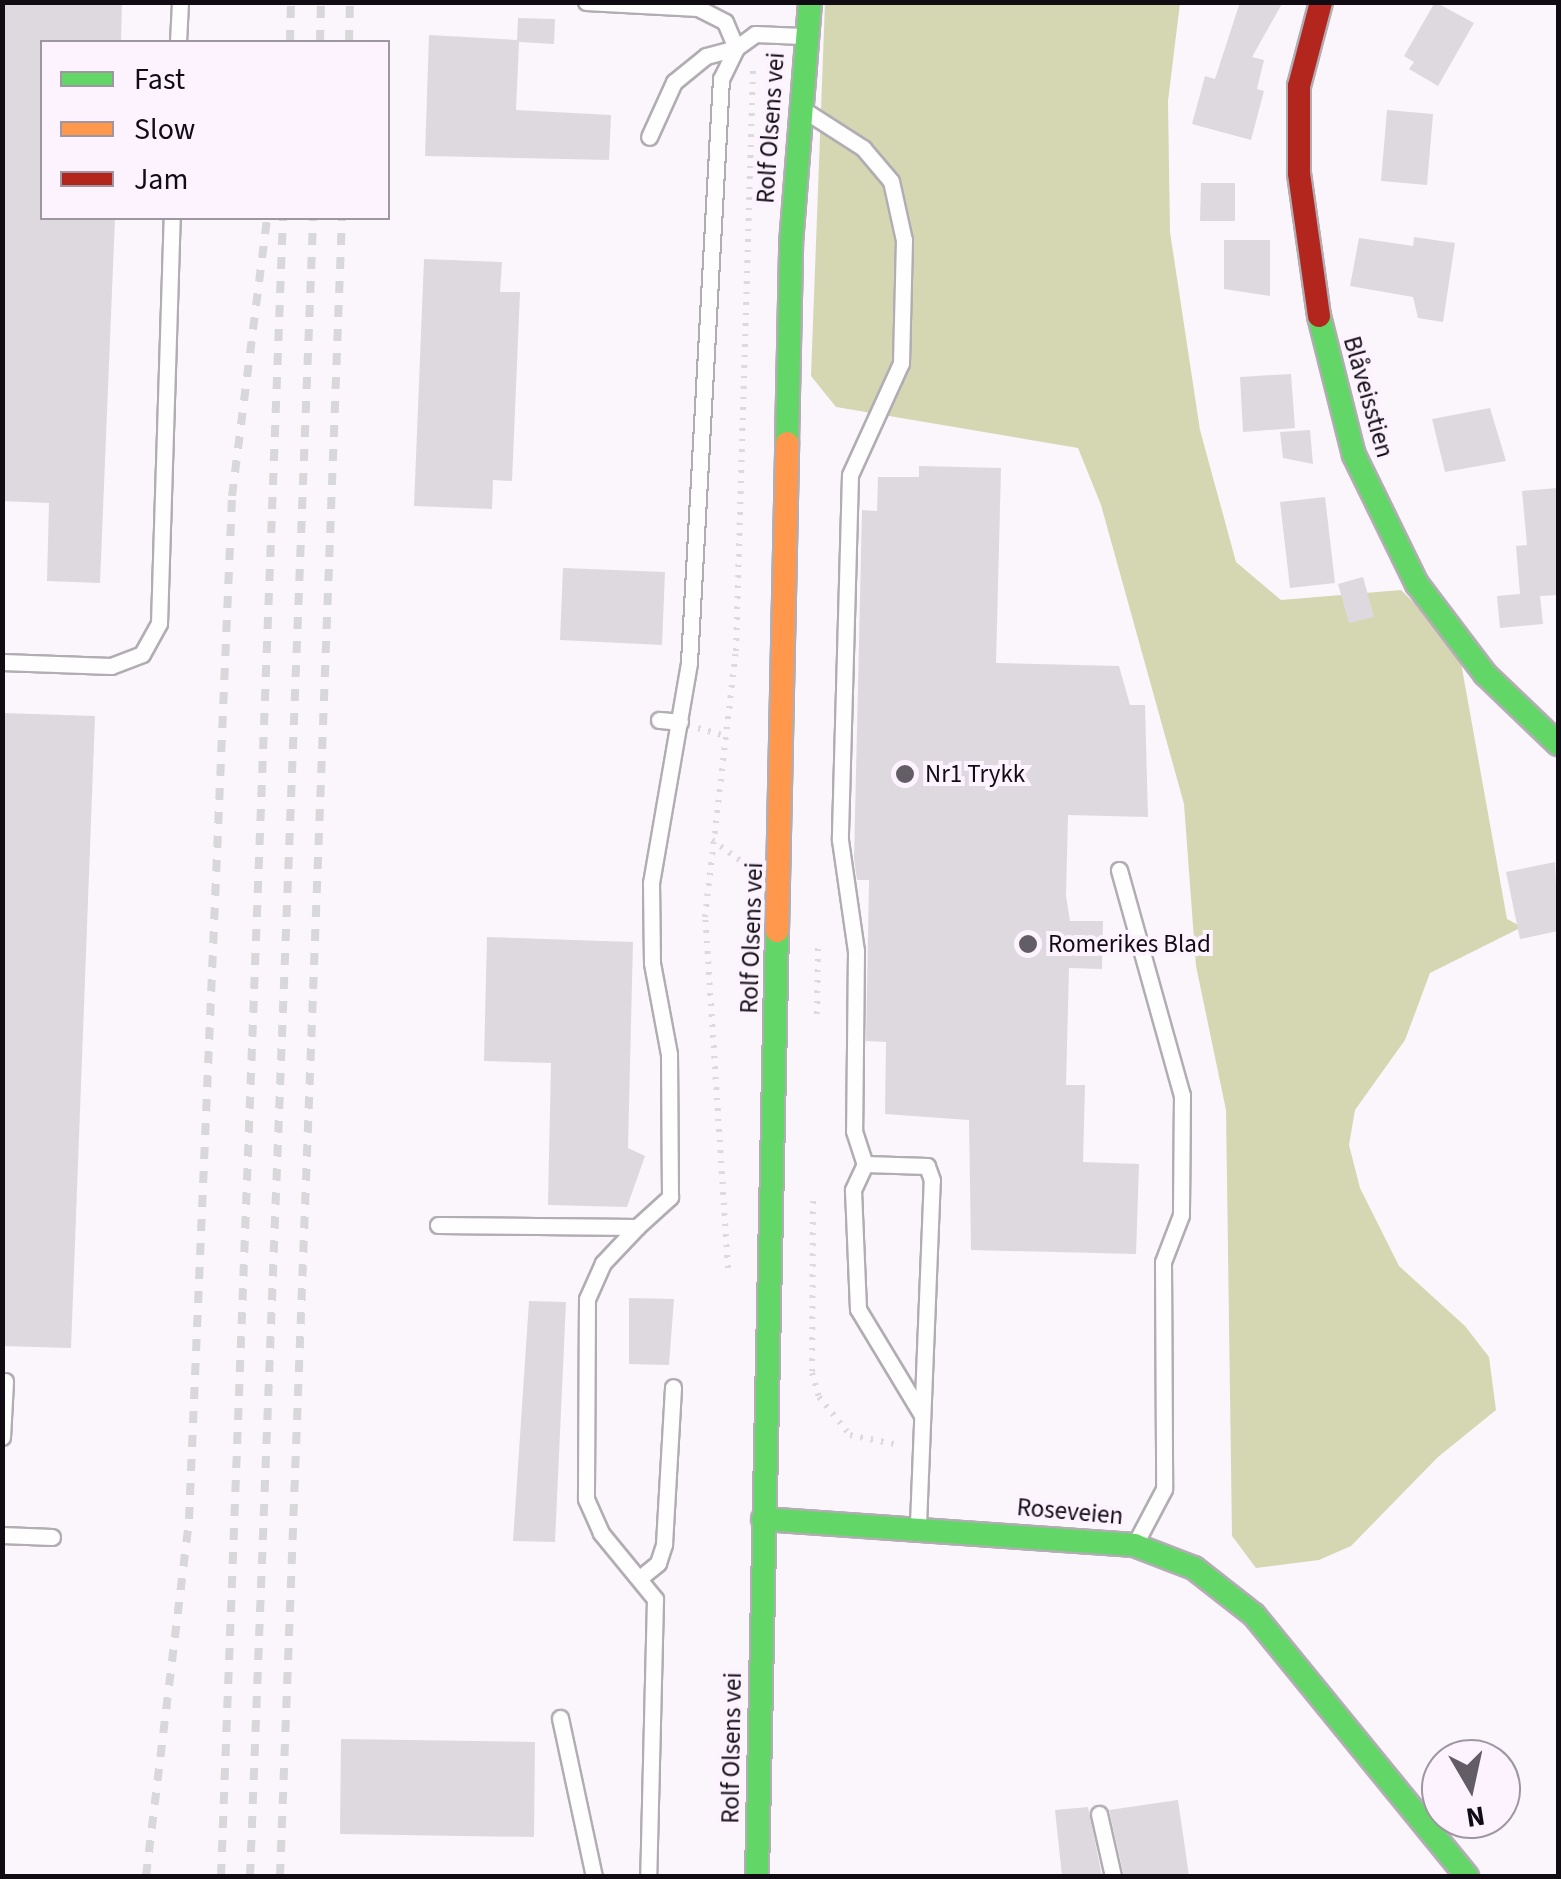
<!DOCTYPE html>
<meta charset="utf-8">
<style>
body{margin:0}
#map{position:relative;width:1561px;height:1879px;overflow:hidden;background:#fbf6fc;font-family:"Source Sans 3",sans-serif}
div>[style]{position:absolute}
.forest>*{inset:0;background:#d4d7b2}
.building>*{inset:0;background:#ded9df}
.path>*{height:6px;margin-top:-3px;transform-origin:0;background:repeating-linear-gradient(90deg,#dcdadd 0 2.5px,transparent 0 10.5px)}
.roads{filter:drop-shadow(2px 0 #b2adb3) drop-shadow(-2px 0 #b2adb3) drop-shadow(0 2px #b2adb3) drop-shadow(0 -2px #b2adb3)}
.lane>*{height:15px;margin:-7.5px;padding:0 7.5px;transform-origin:7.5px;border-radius:7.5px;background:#fefeff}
.fast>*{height:22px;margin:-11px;padding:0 11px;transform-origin:11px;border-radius:11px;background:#63d668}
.slow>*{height:22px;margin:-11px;padding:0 11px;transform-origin:11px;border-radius:11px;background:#ff974d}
.jam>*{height:22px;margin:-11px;padding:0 11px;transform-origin:11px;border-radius:11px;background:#b3261e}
.rail>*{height:8px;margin-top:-4px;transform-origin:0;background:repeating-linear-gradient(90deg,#d8d7d9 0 12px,transparent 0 24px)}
.dots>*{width:28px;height:28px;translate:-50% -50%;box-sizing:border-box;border:5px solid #fcf3ff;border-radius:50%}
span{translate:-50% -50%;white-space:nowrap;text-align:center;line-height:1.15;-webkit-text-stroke:8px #fcf3ff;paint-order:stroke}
.street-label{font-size:25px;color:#110c13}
.poi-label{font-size:25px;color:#110c13}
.left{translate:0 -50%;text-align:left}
.frame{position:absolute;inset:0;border:5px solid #110c13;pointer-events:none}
.legend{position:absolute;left:40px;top:40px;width:350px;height:180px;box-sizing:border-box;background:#fcf3ff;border:2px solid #9e97a1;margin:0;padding:12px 18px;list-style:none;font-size:30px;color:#110c13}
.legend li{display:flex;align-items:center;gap:20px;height:50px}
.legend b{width:50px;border:2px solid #9e97a1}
.north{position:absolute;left:1421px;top:1739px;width:100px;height:100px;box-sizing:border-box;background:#fcf3ff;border:2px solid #9e97a1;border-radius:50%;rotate:171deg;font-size:28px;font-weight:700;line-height:40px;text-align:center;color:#110c13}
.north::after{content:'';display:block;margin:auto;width:35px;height:45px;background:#635e65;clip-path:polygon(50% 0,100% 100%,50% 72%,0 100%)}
</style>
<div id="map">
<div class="forest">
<div style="clip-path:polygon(825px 3px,1180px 3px,1168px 101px,1170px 232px,1200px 430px,1236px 562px,1281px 600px,1401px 590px,1458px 646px,1507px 919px,1522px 927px,1430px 973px,1405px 1040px,1355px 1110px,1349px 1145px,1360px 1188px,1399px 1266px,1465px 1326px,1489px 1357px,1496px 1410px,1438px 1457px,1351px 1546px,1319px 1560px,1256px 1568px,1232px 1536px,1226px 1110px,1196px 966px,1184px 804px,1101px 505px,1078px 448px,836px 407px,811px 376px)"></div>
</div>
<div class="building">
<div style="clip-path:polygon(2px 2px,122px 2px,121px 42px,42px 42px,42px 218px,115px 218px,100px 583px,47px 581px,49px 503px,2px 501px)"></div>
<div style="clip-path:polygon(1240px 2px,1283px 2px,1252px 57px,1264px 60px,1257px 89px,1264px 91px,1251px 140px,1192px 124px,1205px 76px,1215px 79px)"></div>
<div style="clip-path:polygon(1435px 2px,1474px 23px,1438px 86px,1409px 69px,1414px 62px,1404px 56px)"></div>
<div style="clip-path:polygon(518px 18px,555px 19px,554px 44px,519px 42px,516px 110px,611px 115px,609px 160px,425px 156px,429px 35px,517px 40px)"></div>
<div style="clip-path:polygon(1387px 110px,1433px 114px,1427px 185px,1381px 181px)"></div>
<div style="clip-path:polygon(1201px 183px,1235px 183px,1235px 221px,1200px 221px)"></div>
<div style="clip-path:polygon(1414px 237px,1455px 243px,1443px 322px,1418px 318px,1413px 297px,1350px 286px,1359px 238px,1413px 246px)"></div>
<div style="clip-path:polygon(1224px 240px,1270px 240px,1270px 296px,1224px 289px)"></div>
<div style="clip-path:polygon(424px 259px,502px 262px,500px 292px,520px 292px,512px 481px,493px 480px,492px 509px,414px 506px)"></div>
<div style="clip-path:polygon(1291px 374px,1295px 428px,1243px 432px,1240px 377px)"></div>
<div style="clip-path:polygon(1490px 408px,1506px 461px,1445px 472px,1432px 419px)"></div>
<div style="clip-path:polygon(1310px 430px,1313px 464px,1283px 458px,1280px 432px)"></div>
<div style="clip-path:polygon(919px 466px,1001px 468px,996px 663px,1119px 666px,1130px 705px,1145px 705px,1148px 817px,1068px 815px,1066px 896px,1070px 921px,1103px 921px,1102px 969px,1069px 968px,1066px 1085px,1085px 1085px,1083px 1162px,1139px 1164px,1136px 1254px,971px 1250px,969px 1120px,885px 1114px,886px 1042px,866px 1041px,869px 880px,857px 880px,854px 859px,862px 510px,877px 511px,878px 477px,919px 477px)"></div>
<div style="clip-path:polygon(1558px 488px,1558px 595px,1540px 596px,1543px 624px,1500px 628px,1497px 596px,1520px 594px,1516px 546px,1527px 545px,1522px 491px)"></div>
<div style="clip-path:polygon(1325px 497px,1335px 583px,1290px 588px,1280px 502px)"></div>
<div style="clip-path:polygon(563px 568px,665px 572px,662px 645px,560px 640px)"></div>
<div style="clip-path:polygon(1363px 577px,1374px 617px,1349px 623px,1338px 584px)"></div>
<div style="clip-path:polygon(2px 713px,95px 716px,71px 1348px,2px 1346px)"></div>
<div style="clip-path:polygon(1555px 862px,1558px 931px,1520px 939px,1506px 872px)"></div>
<div style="clip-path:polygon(487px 937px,633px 942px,628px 1148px,645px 1156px,627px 1207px,548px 1205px,551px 1063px,484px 1061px)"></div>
<div style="clip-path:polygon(629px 1298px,674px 1299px,669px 1365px,629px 1364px)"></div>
<div style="clip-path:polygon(529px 1301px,566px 1302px,555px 1542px,513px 1541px)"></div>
<div style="clip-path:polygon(341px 1739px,535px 1742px,534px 1837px,340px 1834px)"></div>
<div style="clip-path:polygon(1178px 1800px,1189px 1876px,1124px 1876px,1109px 1810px)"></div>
<div style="clip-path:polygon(1088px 1807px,1102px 1876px,1062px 1876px,1055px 1810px)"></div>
</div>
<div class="path">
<div style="left:698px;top:728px;width:29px;rotate:16deg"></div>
<div style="left:712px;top:840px;width:34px;rotate:36deg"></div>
<div style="left:817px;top:1014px;width:73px;rotate:-89.2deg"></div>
<div style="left:813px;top:1201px;width:172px;rotate:90.3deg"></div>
<div style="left:812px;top:1373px;width:25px;rotate:74deg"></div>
<div style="left:819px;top:1397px;width:49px;rotate:50.8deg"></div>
<div style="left:850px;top:1435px;width:50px;rotate:11.5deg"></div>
<div style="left:728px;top:1268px;width:352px;rotate:-93.7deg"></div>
<div style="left:705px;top:917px;width:268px;rotate:-83.4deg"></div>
<div style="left:736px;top:651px;width:582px;rotate:-88.33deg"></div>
</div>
<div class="roads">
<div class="lane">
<div style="left:586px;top:2px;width:112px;rotate:3.1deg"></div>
<div style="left:698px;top:8px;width:30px;rotate:27deg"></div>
<div style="left:725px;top:22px;width:28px;rotate:67deg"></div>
<div style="left:736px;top:48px;width:31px;rotate:165deg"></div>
<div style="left:706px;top:56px;width:41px;rotate:140.9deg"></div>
<div style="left:674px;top:82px;width:60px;rotate:114.4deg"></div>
<div style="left:178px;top:42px;width:40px;rotate:-87.1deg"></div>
<div style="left:807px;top:112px;width:67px;rotate:32.7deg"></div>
<div style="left:863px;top:148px;width:43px;rotate:49.7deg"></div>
<div style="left:891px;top:181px;width:60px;rotate:77.6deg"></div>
<div style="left:904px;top:240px;width:123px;rotate:91.4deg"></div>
<div style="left:901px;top:363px;width:123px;rotate:114.5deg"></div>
<div style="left:850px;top:475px;width:365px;rotate:91.6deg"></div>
<div style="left:840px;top:840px;width:112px;rotate:81.8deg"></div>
<div style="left:856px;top:951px;width:180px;rotate:90.6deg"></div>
<div style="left:854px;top:1131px;width:35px;rotate:72deg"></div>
<div style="left:2px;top:662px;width:109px;rotate:2.1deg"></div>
<div style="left:111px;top:666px;width:33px;rotate:-21deg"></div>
<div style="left:142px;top:654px;width:35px;rotate:-61deg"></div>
<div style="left:159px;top:623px;width:405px;rotate:-88.2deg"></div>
<div style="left:659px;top:720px;width:21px;rotate:5deg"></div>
<div style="left:1119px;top:870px;width:234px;rotate:74.4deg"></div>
<div style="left:1182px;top:1095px;width:120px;rotate:90.5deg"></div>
<div style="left:1181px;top:1215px;width:50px;rotate:111deg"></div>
<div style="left:1163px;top:1262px;width:227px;rotate:89.7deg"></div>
<div style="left:1164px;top:1489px;width:60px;rotate:117.8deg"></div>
<div style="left:438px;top:1225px;width:199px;rotate:0.6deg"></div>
<div style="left:637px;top:1227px;width:45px;rotate:-42.3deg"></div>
<div style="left:670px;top:1197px;width:143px;rotate:-90.4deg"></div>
<div style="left:669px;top:1054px;width:93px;rotate:-100.6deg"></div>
<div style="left:652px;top:963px;width:80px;rotate:-90.7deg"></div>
<div style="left:651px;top:883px;width:224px;rotate:-80.2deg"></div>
<div style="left:689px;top:662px;width:584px;rotate:-86.86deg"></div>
<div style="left:721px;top:79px;width:34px;rotate:-64deg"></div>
<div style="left:736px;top:48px;width:24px;rotate:-36deg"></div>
<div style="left:755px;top:34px;width:47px;rotate:2.4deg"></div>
<div style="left:637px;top:1227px;width:50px;rotate:133.4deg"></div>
<div style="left:603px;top:1263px;width:39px;rotate:114deg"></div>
<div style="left:587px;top:1299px;width:200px;rotate:90.3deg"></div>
<div style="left:586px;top:1499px;width:37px;rotate:66deg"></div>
<div style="left:601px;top:1533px;width:85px;rotate:50.7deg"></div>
<div style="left:655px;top:1599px;width:277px;rotate:91.4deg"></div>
<div style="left:2px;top:1437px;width:56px;rotate:-86.9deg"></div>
<div style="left:918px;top:1524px;width:344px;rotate:-87.7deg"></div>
<div style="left:932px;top:1180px;width:15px;rotate:-110deg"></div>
<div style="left:927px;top:1166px;width:62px;rotate:-178.2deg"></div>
<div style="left:865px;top:1164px;width:29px;rotate:115deg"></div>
<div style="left:853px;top:1190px;width:119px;rotate:87.6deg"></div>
<div style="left:858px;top:1309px;width:124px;rotate:58.9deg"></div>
<div style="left:2px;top:1535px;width:50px;rotate:2.3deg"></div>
<div style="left:641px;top:1577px;width:22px;rotate:-39deg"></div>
<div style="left:658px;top:1563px;width:20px;rotate:-72deg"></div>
<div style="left:664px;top:1544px;width:157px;rotate:-86.7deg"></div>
<div style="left:560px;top:1718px;width:162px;rotate:77.9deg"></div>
<div style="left:1099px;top:1814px;width:64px;rotate:77.3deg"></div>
</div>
<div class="fast">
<div style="left:1319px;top:316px;width:143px;rotate:75.9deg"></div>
<div style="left:1354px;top:455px;width:144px;rotate:64deg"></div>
<div style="left:1417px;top:584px;width:113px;rotate:52.9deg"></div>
<div style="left:1485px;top:674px;width:101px;rotate:43.8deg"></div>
<div style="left:787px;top:443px;width:199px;rotate:-88.8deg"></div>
<div style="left:791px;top:244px;width:243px;rotate:-85.5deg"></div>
<div style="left:763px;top:1519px;width:372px;rotate:4deg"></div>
<div style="left:1134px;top:1545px;width:64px;rotate:21deg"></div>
<div style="left:1194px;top:1568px;width:76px;rotate:38.1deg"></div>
<div style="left:1254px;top:1615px;width:337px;rotate:50.8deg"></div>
<div style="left:757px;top:1876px;width:945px;rotate:-88.79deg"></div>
</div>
<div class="slow">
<div style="left:777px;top:931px;width:488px;rotate:-88.8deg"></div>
</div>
<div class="jam">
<div style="left:1319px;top:316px;width:144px;rotate:-98deg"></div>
<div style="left:1299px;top:173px;width:87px;rotate:-90deg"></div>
<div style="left:1299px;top:86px;width:87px;rotate:-75.3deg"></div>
</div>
</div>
<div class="rail">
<div style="left:290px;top:42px;width:40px;rotate:-88.6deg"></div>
<div style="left:320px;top:42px;width:40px;rotate:-88.6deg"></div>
<div style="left:349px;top:42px;width:40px;rotate:-88.6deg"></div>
<div style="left:146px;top:1876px;width:360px;rotate:-83.1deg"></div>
<div style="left:189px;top:1519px;width:1024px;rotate:-87.59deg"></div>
<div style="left:232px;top:496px;width:280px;rotate:-82.8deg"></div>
<div style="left:221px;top:1876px;width:1659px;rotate:-87.86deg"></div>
<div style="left:250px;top:1876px;width:1659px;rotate:-87.82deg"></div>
<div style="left:280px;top:1876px;width:1659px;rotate:-87.86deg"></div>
</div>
<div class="dots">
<div style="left:905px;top:774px;background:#635e65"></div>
<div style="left:1028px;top:944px;background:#635e65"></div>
</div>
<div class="street-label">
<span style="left:771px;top:128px;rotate:-86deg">Rolf Olsens vei</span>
<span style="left:1368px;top:397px;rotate:74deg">Blåveisstien</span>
<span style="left:752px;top:938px;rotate:-88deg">Rolf Olsens vei</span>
<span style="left:1070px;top:1512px;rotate:5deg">Roseveien</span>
<span style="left:732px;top:1748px;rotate:-89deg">Rolf Olsens vei</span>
</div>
<div class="poi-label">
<span class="left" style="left:925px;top:774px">Nr1 Trykk</span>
<span class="left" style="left:1048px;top:944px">Romerikes Blad</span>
</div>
<div class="frame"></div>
<ul class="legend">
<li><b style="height:12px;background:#63d668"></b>Fast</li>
<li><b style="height:12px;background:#ff974d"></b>Slow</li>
<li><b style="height:12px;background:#b3261e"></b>Jam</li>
</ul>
<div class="north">N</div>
</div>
